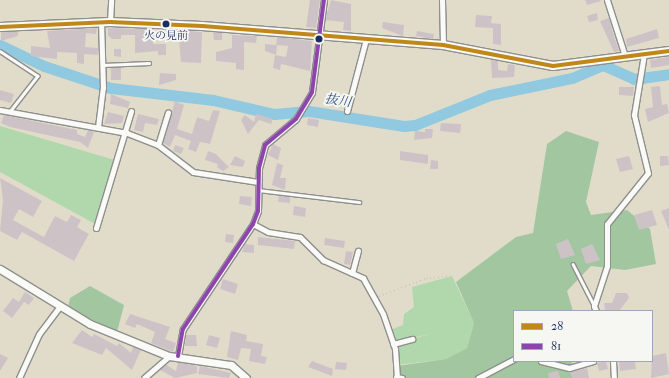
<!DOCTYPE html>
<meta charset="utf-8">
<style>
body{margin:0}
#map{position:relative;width:669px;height:378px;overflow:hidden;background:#e1dcca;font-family:"IM FELL French Canon","Noto Serif JP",serif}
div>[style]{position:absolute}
.green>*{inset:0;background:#b0d8ac}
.forest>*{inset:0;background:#a2c7a0}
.river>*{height:11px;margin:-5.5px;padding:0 5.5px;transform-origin:5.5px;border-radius:5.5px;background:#90c9e0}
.building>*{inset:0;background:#cdc3c7}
.path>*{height:1px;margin-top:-0.5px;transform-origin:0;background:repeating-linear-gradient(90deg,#bdbec0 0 1px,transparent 0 4px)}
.roads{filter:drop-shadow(1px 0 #8e8f8e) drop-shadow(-1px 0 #8e8f8e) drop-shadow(0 1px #8e8f8e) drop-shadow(0 -1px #8e8f8e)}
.lane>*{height:2.5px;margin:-1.25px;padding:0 1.25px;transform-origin:1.25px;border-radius:1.25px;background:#fafaf7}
.street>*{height:5px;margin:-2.5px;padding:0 2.5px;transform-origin:2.5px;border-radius:2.5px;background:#fafaf7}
.secondary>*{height:7px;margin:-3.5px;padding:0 3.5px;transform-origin:3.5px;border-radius:3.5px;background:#fafaf7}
.primary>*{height:8px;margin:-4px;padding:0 4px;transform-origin:4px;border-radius:4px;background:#fafaf7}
.bus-1>*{height:4px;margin:-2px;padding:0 2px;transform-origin:2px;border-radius:2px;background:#c08818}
.bus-2>*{height:4px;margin:-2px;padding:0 2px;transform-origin:2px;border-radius:2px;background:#8e44ad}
.dots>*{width:11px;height:11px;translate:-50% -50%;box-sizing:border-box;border:2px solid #f6f6f2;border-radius:50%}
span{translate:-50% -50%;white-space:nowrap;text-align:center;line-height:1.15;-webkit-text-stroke:3.5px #f6f6f2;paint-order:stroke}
.bus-label{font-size:11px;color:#1b2f5e}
.water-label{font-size:13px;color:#305481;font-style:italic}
.legend{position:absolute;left:513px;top:310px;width:140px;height:52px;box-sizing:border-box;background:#f6f6f2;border:1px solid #9ea6b7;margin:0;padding:5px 7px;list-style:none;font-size:12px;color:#1b2f5e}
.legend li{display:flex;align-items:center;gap:8px;height:20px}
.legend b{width:20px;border:1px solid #9ea6b7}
</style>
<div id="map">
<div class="green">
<div style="clip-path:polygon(0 126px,118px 161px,97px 225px,0 172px)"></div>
<div style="clip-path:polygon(452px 276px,474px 323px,467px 348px,446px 359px,396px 365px,393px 344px,434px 333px,393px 342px,390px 330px,403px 325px,404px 314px,414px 307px,412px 287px)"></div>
</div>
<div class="forest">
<div style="clip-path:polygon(566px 131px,599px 142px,586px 202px,591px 215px,627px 210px,650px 229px,656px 264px,625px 270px,591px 266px,567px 291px,573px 311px,514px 311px,514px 361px,572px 361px,573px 378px,398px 378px,397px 366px,446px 359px,467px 348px,474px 323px,456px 282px,516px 237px,533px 233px,547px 144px)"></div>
<div style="clip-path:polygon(90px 286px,124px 305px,117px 332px,68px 308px,70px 298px)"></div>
</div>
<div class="river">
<div style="left:0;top:45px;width:49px;rotate:25.5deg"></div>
<div style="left:44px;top:66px;width:71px;rotate:18.2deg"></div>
<div style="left:111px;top:88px;width:103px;rotate:6.7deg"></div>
<div style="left:213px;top:100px;width:63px;rotate:12.9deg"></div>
<div style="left:274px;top:114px;width:35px;rotate:-5deg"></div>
<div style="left:309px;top:111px;width:96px;rotate:9deg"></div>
<div style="left:404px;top:126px;width:11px;rotate:-5deg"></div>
<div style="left:415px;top:125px;width:81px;rotate:-21.8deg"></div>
<div style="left:490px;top:95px;width:84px;rotate:-11.7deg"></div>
<div style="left:572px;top:78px;width:34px;rotate:-23deg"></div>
<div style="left:603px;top:65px;width:34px;rotate:24deg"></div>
<div style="left:634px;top:79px;width:35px;rotate:-8deg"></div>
</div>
<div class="building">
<div style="clip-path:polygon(310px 0,320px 0,316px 28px,306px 27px)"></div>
<div style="clip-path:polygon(331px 0,351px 4px,351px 31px,343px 30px,344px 22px,325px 20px)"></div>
<div style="clip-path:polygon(585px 0,600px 0,601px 1px,587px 5px)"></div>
<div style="clip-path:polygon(597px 13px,598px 20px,589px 22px,587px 16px)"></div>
<div style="clip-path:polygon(476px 15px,492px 16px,491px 23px,501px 24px,501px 45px,493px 44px,493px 28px,475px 27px)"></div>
<div style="clip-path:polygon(609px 18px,613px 33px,619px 51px,614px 52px,600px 21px)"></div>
<div style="clip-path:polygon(383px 22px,404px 25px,403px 36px,382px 28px)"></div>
<div style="clip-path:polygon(97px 28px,96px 34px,86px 33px,85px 47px,98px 48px,98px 55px,84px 54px,84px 64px,77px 63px,77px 53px,57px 52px,57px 59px,31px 56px,31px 46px,50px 48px,47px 31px)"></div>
<div style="clip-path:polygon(108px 28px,154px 29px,153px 44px,166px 44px,166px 55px,158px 55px,158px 51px,135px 53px,135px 35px,121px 35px,121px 39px,112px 39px,108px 35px)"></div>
<div style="clip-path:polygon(657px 29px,659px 38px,627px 47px,626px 39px)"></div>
<div style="clip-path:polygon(173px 30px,180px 31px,180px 39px,173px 39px)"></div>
<div style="clip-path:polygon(189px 31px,202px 32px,201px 63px,181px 62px,179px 39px,188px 40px)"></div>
<div style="clip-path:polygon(417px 31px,434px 34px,433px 39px,416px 36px)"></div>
<div style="clip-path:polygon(1px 32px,18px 32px,18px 36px,1px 41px)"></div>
<div style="clip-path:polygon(213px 32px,222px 33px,222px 40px,214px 40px)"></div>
<div style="clip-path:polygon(232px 35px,257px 36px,256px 43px,244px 42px,244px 70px,236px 69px,236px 63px,216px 61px,216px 52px,232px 48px)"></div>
<div style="clip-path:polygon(277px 37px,312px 41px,310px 71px,281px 64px,280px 70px,273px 68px,275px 55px,286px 57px,288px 46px,277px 45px,276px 55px,265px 51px,265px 44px,276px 45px)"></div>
<div style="clip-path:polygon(114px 49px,121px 49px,121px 57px,114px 56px)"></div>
<div style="clip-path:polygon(669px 57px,669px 65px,651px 68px,650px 60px)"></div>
<div style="clip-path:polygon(491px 60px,498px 61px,498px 70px,507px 71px,508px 64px,515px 65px,514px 77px,492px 78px)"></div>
<div style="clip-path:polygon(111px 67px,121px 67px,121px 80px,111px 80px)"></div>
<div style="clip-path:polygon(160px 73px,176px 74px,176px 80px,159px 85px)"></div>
<div style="clip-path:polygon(660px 86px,662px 105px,667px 104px,669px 113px,648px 122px,645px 109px,653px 107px,651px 87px)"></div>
<div style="clip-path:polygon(619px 87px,634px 87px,633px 96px,619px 95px)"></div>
<div style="clip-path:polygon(0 90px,14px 94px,11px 103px,0 100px)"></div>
<div style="clip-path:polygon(111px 94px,130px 102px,128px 108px,110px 104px)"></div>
<div style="clip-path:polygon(175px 101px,184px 105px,177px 129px,192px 134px,197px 117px,209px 121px,213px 110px,220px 111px,210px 144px,200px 142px,196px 152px,188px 149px,191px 141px,175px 135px,170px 147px,163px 143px)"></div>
<div style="clip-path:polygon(108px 112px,124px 116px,122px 123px,104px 124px)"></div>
<div style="clip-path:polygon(138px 114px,159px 119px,157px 125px,145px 123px,143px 132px,134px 130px)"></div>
<div style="clip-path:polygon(256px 114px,273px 119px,271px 124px,259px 120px,248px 134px,241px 120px,245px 115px,254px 122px)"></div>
<div style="clip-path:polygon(4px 115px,77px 130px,77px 134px,85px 137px,88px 130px,94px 132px,88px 148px,80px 142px,10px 127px,1px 123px)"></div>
<div style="clip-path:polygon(308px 118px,319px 120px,318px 127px,307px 125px)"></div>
<div style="clip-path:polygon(441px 123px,461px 124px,460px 133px,440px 131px)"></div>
<div style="clip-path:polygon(425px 129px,433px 129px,432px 138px,414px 140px,415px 131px,425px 132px)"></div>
<div style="clip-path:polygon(273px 144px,281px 148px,278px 160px,268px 155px)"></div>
<div style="clip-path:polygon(175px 145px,184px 148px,181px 154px,173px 151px)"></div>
<div style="clip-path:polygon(208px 151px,216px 154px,229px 167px,223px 171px,217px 167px,218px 164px,205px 160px)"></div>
<div style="clip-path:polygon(400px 151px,428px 155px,428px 164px,400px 160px)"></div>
<div style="clip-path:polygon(235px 156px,245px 161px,243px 167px,230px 165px)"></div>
<div style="clip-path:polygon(629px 156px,633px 169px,620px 172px,616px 159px)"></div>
<div style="clip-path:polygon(660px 156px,668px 156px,669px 165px,660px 166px)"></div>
<div style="clip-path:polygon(431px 160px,438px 161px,438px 169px,430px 169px)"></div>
<div style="clip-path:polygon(277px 163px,283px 165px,280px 178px,286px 178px,285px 190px,272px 185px)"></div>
<div style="clip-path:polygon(0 178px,42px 201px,33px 217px,19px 209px,13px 220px,44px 237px,55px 216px,67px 222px,71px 215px,81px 220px,77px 227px,89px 234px,74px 261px,22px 232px,17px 240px,0 231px,3px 200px)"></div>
<div style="clip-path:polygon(279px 195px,290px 197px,290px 203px,278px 202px)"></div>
<div style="clip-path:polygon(240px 196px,252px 197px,251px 206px,239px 204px)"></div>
<div style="clip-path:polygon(294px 206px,306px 208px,305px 217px,293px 215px)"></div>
<div style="clip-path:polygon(669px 208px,669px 230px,661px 211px)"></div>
<div style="clip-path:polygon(652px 210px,657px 225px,639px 230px,634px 215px)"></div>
<div style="clip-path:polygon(226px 234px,234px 235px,233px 243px,225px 242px)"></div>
<div style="clip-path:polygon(258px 237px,295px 241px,294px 249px,258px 245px)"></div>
<div style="clip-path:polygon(325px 238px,345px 241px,344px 248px,324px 245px)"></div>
<div style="clip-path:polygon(568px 239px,575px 255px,561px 259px,556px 244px)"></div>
<div style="clip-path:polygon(245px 244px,254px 245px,254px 253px,242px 252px)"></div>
<div style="clip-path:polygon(592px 244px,600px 260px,586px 264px,581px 249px)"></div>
<div style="clip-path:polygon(346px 251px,353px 252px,350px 265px,344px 264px)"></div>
<div style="clip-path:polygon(223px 279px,238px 284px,235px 294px,220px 289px)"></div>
<div style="clip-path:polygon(25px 292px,34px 298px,29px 305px,24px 302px,12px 318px,3px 311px,13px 298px,19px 302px)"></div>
<div style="clip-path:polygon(616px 293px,627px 293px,629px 298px,619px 311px,605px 311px,604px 303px,612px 303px)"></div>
<div style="clip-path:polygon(130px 314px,170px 327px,165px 339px,176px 343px,173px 352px,151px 343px,155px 332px,137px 324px,135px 328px,125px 324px)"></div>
<div style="clip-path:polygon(82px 330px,92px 337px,94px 334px,117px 346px,119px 343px,131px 353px,133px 347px,141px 350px,132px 370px,106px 348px,102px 355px,72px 343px)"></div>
<div style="clip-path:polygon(231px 331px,247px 335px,246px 341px,263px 344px,261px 356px,267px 357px,265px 364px,249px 361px,251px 349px,241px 348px,238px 360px,227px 357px)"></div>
<div style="clip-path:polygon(186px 335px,196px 335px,197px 346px,185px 346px)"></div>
<div style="clip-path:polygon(209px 335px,220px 338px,217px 348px,206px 345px)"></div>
<div style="clip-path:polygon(666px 353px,669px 374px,651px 378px,652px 356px)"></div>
<div style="clip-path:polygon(0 354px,8px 358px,0 371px)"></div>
<div style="clip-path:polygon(312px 361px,333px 369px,332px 376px,308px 367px)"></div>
<div style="clip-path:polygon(606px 361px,608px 369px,599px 371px,597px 363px)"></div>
<div style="clip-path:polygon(635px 361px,636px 369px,620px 371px,619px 362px)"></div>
<div style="clip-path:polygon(178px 362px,197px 366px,197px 373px,175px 378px,160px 370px,165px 364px,176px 371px)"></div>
<div style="clip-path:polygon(336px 362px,347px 363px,346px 370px,335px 369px)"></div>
<div style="clip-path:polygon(200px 366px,231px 373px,229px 378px,198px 374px)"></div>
<div style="clip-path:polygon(587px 368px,589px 378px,572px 378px,570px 372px)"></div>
<div style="clip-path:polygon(558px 371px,560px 378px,549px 378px,548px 373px)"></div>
</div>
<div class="path">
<div style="left:379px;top:296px;width:50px;rotate:-21deg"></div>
<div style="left:426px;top:278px;width:27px;rotate:-6deg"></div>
</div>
<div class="roads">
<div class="lane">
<div style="left:0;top:51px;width:45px;rotate:33.3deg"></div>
<div style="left:38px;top:76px;width:46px;rotate:127.9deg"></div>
<div style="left:103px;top:65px;width:46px;rotate:-2.5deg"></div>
<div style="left:258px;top:190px;width:102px;rotate:6.8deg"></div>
<div style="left:573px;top:264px;width:46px;rotate:62.9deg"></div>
</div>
<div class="street">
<div style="left:442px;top:0;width:45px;rotate:88.7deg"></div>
<div style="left:607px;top:0;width:59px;rotate:72.2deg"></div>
<div style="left:110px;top:22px;width:22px;rotate:-87deg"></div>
<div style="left:0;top:110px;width:129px;rotate:10.3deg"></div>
<div style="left:127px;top:133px;width:33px;rotate:21deg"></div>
<div style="left:158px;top:145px;width:44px;rotate:37.6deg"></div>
<div style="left:193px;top:172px;width:66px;rotate:8.7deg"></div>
<div style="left:347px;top:111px;width:74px;rotate:-75.2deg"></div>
<div style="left:98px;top:127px;width:39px;rotate:-83deg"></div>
<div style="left:103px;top:88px;width:66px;rotate:-91.7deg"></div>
<div style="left:158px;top:145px;width:34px;rotate:-73deg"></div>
<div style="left:253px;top:224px;width:17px;rotate:28deg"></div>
<div style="left:268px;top:232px;width:32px;rotate:9deg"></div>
<div style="left:300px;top:237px;width:33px;rotate:45deg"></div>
<div style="left:323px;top:260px;width:44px;rotate:24.2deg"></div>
<div style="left:363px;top:278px;width:41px;rotate:60.9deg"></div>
<div style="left:383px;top:314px;width:37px;rotate:71deg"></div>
<div style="left:395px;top:349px;width:29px;rotate:86deg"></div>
<div style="left:96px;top:228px;width:122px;rotate:-73.3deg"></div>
<div style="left:352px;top:273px;width:23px;rotate:-75deg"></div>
<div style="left:596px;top:311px;width:5px;rotate:-112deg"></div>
<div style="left:594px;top:306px;width:42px;rotate:-72deg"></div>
<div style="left:607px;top:266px;width:42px;rotate:-90deg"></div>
<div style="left:607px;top:224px;width:65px;rotate:-51.2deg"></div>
<div style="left:648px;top:173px;width:60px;rotate:-103.6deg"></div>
<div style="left:634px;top:115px;width:62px;rotate:-80.7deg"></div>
<div style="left:393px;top:344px;width:20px;rotate:-15deg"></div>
<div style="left:178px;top:356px;width:27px;rotate:-80deg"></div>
<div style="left:183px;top:329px;width:126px;rotate:-56.3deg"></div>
<div style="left:253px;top:224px;width:14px;rotate:-69deg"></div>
<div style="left:258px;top:211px;width:43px;rotate:-88.7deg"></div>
<div style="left:259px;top:168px;width:24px;rotate:-75deg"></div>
<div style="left:265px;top:145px;width:40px;rotate:-40deg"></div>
<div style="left:296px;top:119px;width:31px;rotate:-59deg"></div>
<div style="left:312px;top:92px;width:93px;rotate:-82.6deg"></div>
<div style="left:541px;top:361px;width:29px;rotate:14deg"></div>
<div style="left:569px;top:368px;width:25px;rotate:-16deg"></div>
<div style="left:613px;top:361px;width:17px;rotate:87deg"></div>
<div style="left:396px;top:377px;width:6px;rotate:9deg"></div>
<div style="left:19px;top:378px;width:48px;rotate:-65.6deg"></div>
<div style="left:39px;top:334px;width:35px;rotate:-53deg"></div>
<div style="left:144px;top:378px;width:33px;rotate:-41deg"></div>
<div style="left:478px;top:378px;width:41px;rotate:-27.8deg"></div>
</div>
<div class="secondary">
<div style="left:0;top:269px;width:105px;rotate:31.4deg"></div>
<div style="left:90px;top:324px;width:85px;rotate:22.1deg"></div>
<div style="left:169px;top:356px;width:63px;rotate:8.3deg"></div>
<div style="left:231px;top:365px;width:20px;rotate:41deg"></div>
</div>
<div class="primary">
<div style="left:0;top:27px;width:110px;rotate:-2.6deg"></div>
<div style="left:110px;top:22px;width:92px;rotate:2.5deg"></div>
<div style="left:202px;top:26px;width:242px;rotate:4.5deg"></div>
<div style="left:443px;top:45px;width:112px;rotate:10.8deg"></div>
<div style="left:553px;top:66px;width:117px;rotate:-7.4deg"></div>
</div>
</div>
<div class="bus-1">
<div style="left:0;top:27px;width:110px;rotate:-2.6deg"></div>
<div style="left:110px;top:22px;width:92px;rotate:2.5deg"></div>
<div style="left:202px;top:26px;width:242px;rotate:4.5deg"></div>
<div style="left:443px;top:45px;width:112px;rotate:10.8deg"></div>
<div style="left:553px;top:66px;width:117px;rotate:-7.4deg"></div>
</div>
<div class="bus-2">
<div style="left:178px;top:356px;width:27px;rotate:-80deg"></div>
<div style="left:183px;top:329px;width:126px;rotate:-56.3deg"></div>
<div style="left:253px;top:224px;width:14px;rotate:-69deg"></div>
<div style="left:258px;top:211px;width:43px;rotate:-88.7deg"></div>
<div style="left:259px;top:168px;width:24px;rotate:-75deg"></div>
<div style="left:265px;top:145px;width:40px;rotate:-40deg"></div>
<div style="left:296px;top:119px;width:31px;rotate:-59deg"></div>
<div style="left:312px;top:92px;width:93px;rotate:-82.6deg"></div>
</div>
<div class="dots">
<div style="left:166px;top:24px;background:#1b2f5e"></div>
<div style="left:319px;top:39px;background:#1b2f5e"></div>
</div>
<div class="bus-label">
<span style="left:166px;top:36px">火の見前</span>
</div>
<div class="water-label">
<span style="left:338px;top:101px;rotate:9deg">抜川</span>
</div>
<ul class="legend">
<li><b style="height:5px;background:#c08818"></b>28</li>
<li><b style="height:5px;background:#8e44ad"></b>81</li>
</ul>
</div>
